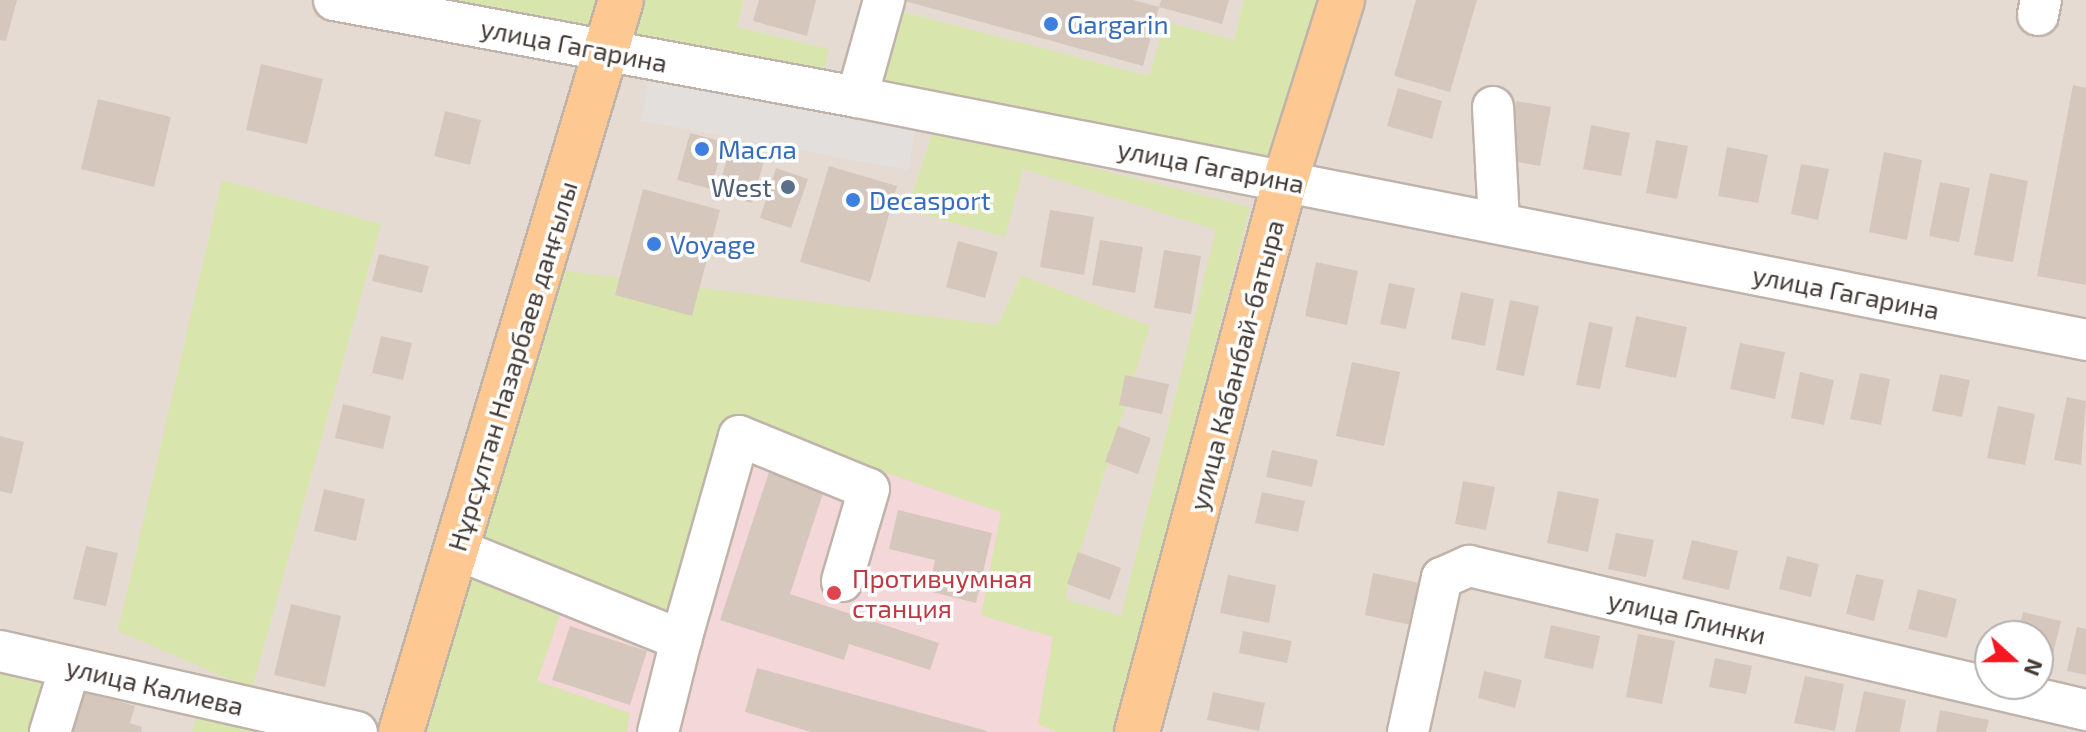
<!DOCTYPE html>
<meta charset="utf-8">
<style>
body{margin:0}
#map{position:relative;width:2086px;height:732px;overflow:hidden;background:#f2ebe4;font-family:"Exo 2",sans-serif}
div>[style]{position:absolute}
.residential>*{inset:0;background:#e6dbd2}
.medical>*{inset:0;background:#f3d7d9}
.green>*{inset:0;background:#d8e6ad}
.parking>*{inset:0;background:#e2dfdc}
.building>*{inset:0;background:#d6c7bd}
.roads{filter:drop-shadow(2px 0 #c0b3aa) drop-shadow(-2px 0 #c0b3aa) drop-shadow(0 2px #c0b3aa) drop-shadow(0 -2px #c0b3aa)}
.minor>*{height:40px;margin:-20px;padding:0 20px;transform-origin:20px;border-radius:20px;background:#fff}
.major>*{height:44px;margin:-22px;padding:0 22px;transform-origin:22px;border-radius:22px;background:#fdc892}
.dots>*{width:22px;height:22px;translate:-50% -50%;box-sizing:border-box;border:4px solid #fff;border-radius:50%}
span{translate:-50% -50%;white-space:nowrap;text-align:center;line-height:1.15;-webkit-text-stroke:7px #fff;paint-order:stroke}
.shop-label{font-size:26px;color:#366cbe}
.left{translate:0 -50%;text-align:left}
.street-label{font-size:26px;color:#443a34}
.service-label{font-size:26px;color:#4e5e75}
.right{translate:-100% -50%;text-align:right}
.health-label{font-size:26px;color:#be3a42}
.north{position:absolute;left:1974px;top:620px;width:80px;height:80px;box-sizing:border-box;background:#fff;border:2px solid #b4b0ae;border-radius:50%;rotate:111deg;font-size:22px;font-weight:700;line-height:32px;text-align:center;color:#443a34}
.north::after{content:'';display:block;margin:auto;width:28px;height:36px;background:#f71623;clip-path:polygon(50% 0,100% 100%,50% 72%,0 100%)}
</style>
<div id="map">
<div class="residential">
<div style="clip-path:polygon(evenodd,0 0,2086px 0,2086px 732px,0 732px,0 0,1990px 636px,2038px 636px,2038px 684px,1990px 684px,1990px 636px)"></div>
</div>
<div class="medical">
<div style="clip-path:polygon(734px 420px,1001px 513px,982px 615px,1053px 637px,1038px 723px,1056px 732px,415px 732px)"></div>
</div>
<div class="green">
<div style="clip-path:polygon(420px 0,606px 0,594px 39px)"></div>
<div style="clip-path:polygon(633px 0,744px 0,737px 27px,829px 49px,818px 91px,618px 53px)"></div>
<div style="clip-path:polygon(1244px 0,1331px 0,1279px 170px,841px 86px,861px 1px,1149px 76px,1166px 22px,1234px 40px)"></div>
<div style="clip-path:polygon(934px 128px,1250px 207px,1117px 732px,1056px 732px,1038px 724px,1053px 637px,981px 615px,1001px 512px,734px 420px,673px 623px,470px 539px,550px 269px,998px 325px,1021px 275px,1150px 326px,1065px 599px,1121px 616px,1216px 230px,1023px 169px,1005px 237px,907px 210px)"></div>
<div style="clip-path:polygon(222px 180px,381px 224px,252px 689px,118px 631px)"></div>
<div style="clip-path:polygon(461px 571px,563px 606px,537px 681px,630px 713px,627px 732px,415px 732px)"></div>
<div style="clip-path:polygon(0 661px,60px 676px,41px 732px,0 732px)"></div>
<div style="clip-path:polygon(197px 716px,285px 732px,192px 732px)"></div>
</div>
<div class="parking">
<div style="clip-path:polygon(649px 78px,916px 126px,908px 170px,641px 121px)"></div>
</div>
<div class="building">
<div style="clip-path:polygon(0 0,17px 0,6px 41px,0 40px)"></div>
<div style="clip-path:polygon(759px 0,816px 0,807px 36px,753px 21px)"></div>
<div style="clip-path:polygon(901px 0,1133px 0,1159px 7px,1143px 66px)"></div>
<div style="clip-path:polygon(1161px 0,1229px 0,1222px 24px,1159px 7px)"></div>
<div style="clip-path:polygon(1416px 0,1477px 0,1450px 92px,1394px 76px)"></div>
<div style="clip-path:polygon(261px 64px,323px 79px,307px 144px,246px 130px)"></div>
<div style="clip-path:polygon(2073px 85px,2086px 88px,2086px 285px,2037px 276px)"></div>
<div style="clip-path:polygon(1398px 88px,1442px 101px,1432px 139px,1387px 126px)"></div>
<div style="clip-path:polygon(98px 99px,171px 117px,154px 187px,81px 169px)"></div>
<div style="clip-path:polygon(1516px 101px,1551px 107px,1540px 166px,1505px 160px)"></div>
<div style="clip-path:polygon(445px 111px,481px 120px,470px 165px,434px 156px)"></div>
<div style="clip-path:polygon(1591px 125px,1630px 133px,1621px 176px,1583px 169px)"></div>
<div style="clip-path:polygon(690px 133px,724px 142px,711px 189px,677px 180px)"></div>
<div style="clip-path:polygon(1656px 140px,1688px 146px,1677px 199px,1646px 193px)"></div>
<div style="clip-path:polygon(731px 144px,766px 154px,752px 203px,717px 194px)"></div>
<div style="clip-path:polygon(1727px 147px,1768px 155px,1758px 203px,1718px 196px)"></div>
<div style="clip-path:polygon(1884px 152px,1922px 160px,1907px 240px,1869px 232px)"></div>
<div style="clip-path:polygon(1801px 164px,1829px 169px,1818px 220px,1791px 214px)"></div>
<div style="clip-path:polygon(829px 166px,897px 186px,870px 282px,800px 262px)"></div>
<div style="clip-path:polygon(776px 168px,808px 179px,791px 228px,760px 218px)"></div>
<div style="clip-path:polygon(1990px 173px,2028px 181px,2013px 262px,1974px 255px)"></div>
<div style="clip-path:polygon(1940px 182px,1970px 188px,1959px 242px,1929px 236px)"></div>
<div style="clip-path:polygon(643px 189px,720px 210px,692px 316px,615px 295px)"></div>
<div style="clip-path:polygon(1050px 210px,1094px 217px,1084px 275px,1040px 267px)"></div>
<div style="clip-path:polygon(1100px 240px,1143px 247px,1135px 293px,1092px 285px)"></div>
<div style="clip-path:polygon(958px 241px,998px 252px,985px 298px,946px 287px)"></div>
<div style="clip-path:polygon(1164px 250px,1201px 256px,1191px 314px,1154px 308px)"></div>
<div style="clip-path:polygon(379px 254px,429px 266px,422px 293px,372px 281px)"></div>
<div style="clip-path:polygon(1316px 262px,1358px 271px,1347px 325px,1305px 316px)"></div>
<div style="clip-path:polygon(1389px 283px,1415px 288px,1406px 329px,1380px 324px)"></div>
<div style="clip-path:polygon(1461px 292px,1494px 299px,1485px 346px,1451px 339px)"></div>
<div style="clip-path:polygon(1510px 300px,1539px 306px,1524px 376px,1496px 370px)"></div>
<div style="clip-path:polygon(1636px 316px,1687px 327px,1676px 378px,1625px 367px)"></div>
<div style="clip-path:polygon(1589px 322px,1613px 327px,1600px 389px,1576px 385px)"></div>
<div style="clip-path:polygon(381px 336px,412px 343px,403px 380px,372px 373px)"></div>
<div style="clip-path:polygon(1740px 343px,1785px 352px,1775px 399px,1730px 389px)"></div>
<div style="clip-path:polygon(1352px 362px,1400px 372px,1384px 446px,1336px 436px)"></div>
<div style="clip-path:polygon(1800px 372px,1834px 380px,1824px 425px,1791px 418px)"></div>
<div style="clip-path:polygon(1860px 373px,1890px 379px,1881px 425px,1850px 419px)"></div>
<div style="clip-path:polygon(1940px 374px,1970px 380px,1962px 417px,1932px 411px)"></div>
<div style="clip-path:polygon(1125px 375px,1169px 384px,1162px 414px,1119px 405px)"></div>
<div style="clip-path:polygon(2067px 397px,2086px 401px,2081px 465px,2054px 460px)"></div>
<div style="clip-path:polygon(343px 404px,391px 416px,383px 449px,335px 438px)"></div>
<div style="clip-path:polygon(1998px 406px,2035px 414px,2025px 465px,1987px 458px)"></div>
<div style="clip-path:polygon(1118px 426px,1151px 438px,1138px 474px,1105px 462px)"></div>
<div style="clip-path:polygon(0 436px,24px 442px,12px 494px,0 491px)"></div>
<div style="clip-path:polygon(1272px 450px,1318px 460px,1312px 487px,1266px 477px)"></div>
<div style="clip-path:polygon(770px 469px,825px 487px,790px 594px,939px 643px,930px 670px,849px 644px,844px 660px,720px 620px)"></div>
<div style="clip-path:polygon(1463px 481px,1495px 487px,1486px 530px,1455px 524px)"></div>
<div style="clip-path:polygon(324px 489px,365px 499px,356px 541px,314px 531px)"></div>
<div style="clip-path:polygon(1558px 491px,1599px 499px,1588px 552px,1547px 543px)"></div>
<div style="clip-path:polygon(1262px 492px,1305px 501px,1298px 532px,1255px 523px)"></div>
<div style="clip-path:polygon(898px 510px,992px 533px,976px 603px,928px 591px,935px 560px,889px 549px)"></div>
<div style="clip-path:polygon(1616px 533px,1654px 540px,1646px 577px,1608px 569px)"></div>
<div style="clip-path:polygon(1692px 540px,1738px 551px,1729px 590px,1682px 579px)"></div>
<div style="clip-path:polygon(86px 546px,118px 553px,106px 606px,73px 599px)"></div>
<div style="clip-path:polygon(1078px 552px,1121px 568px,1110px 600px,1067px 584px)"></div>
<div style="clip-path:polygon(1787px 556px,1819px 564px,1811px 597px,1779px 589px)"></div>
<div style="clip-path:polygon(1373px 573px,1420px 583px,1411px 625px,1365px 615px)"></div>
<div style="clip-path:polygon(1856px 574px,1884px 580px,1874px 621px,1846px 614px)"></div>
<div style="clip-path:polygon(1228px 575px,1276px 585px,1269px 623px,1220px 613px)"></div>
<div style="clip-path:polygon(1918px 589px,1957px 599px,1947px 638px,1908px 629px)"></div>
<div style="clip-path:polygon(291px 604px,341px 616px,325px 687px,274px 675px)"></div>
<div style="clip-path:polygon(2023px 612px,2061px 621px,2050px 666px,2038px 663px,2038px 636px,2017px 636px)"></div>
<div style="clip-path:polygon(1551px 625px,1600px 636px,1593px 669px,1544px 658px)"></div>
<div style="clip-path:polygon(570px 626px,647px 651px,630px 705px,552px 680px)"></div>
<div style="clip-path:polygon(2077px 627px,2086px 629px,2086px 675px,2067px 671px)"></div>
<div style="clip-path:polygon(1243px 631px,1292px 641px,1287px 663px,1239px 653px)"></div>
<div style="clip-path:polygon(1638px 634px,1675px 641px,1662px 704px,1626px 697px)"></div>
<div style="clip-path:polygon(1715px 658px,1752px 666px,1746px 694px,1709px 687px)"></div>
<div style="clip-path:polygon(757px 668px,987px 731px,987px 732px,811px 732px,745px 712px)"></div>
<div style="clip-path:polygon(1484px 671px,1522px 680px,1515px 708px,1478px 698px)"></div>
<div style="clip-path:polygon(1805px 676px,1844px 684px,1835px 731px,1794px 723px)"></div>
<div style="clip-path:polygon(83px 691px,135px 706px,130px 723px,142px 727px,141px 732px,71px 732px)"></div>
<div style="clip-path:polygon(1864px 691px,1906px 700px,1900px 732px,1855px 732px)"></div>
<div style="clip-path:polygon(1213px 692px,1265px 703px,1259px 731px,1207px 720px)"></div>
<div style="clip-path:polygon(1940px 710px,1989px 720px,1986px 732px,1936px 732px)"></div>
</div>
<div class="roads">
<div class="minor">
<div style="left:334px;top:0;width:532px;rotate:10.51deg"></div>
<div style="left:857px;top:97px;width:1253px;rotate:11.18deg"></div>
<div style="left:2038px;top:15px;width:15px;rotate:-79deg"></div>
<div style="left:857px;top:97px;width:101px;rotate:-74.4deg"></div>
<div style="left:1493px;top:107px;width:116px;rotate:87deg"></div>
<div style="left:456px;top:549px;width:243px;rotate:22deg"></div>
<div style="left:681px;top:640px;width:95px;rotate:104deg"></div>
<div style="left:681px;top:640px;width:212px;rotate:-74.1deg"></div>
<div style="left:739px;top:436px;width:140px;rotate:22.2deg"></div>
<div style="left:869px;top:489px;width:96px;rotate:106.4deg"></div>
<div style="left:0;top:651px;width:366px;rotate:12.8deg"></div>
<div style="left:50px;top:732px;width:68px;rotate:-72.9deg"></div>
<div style="left:1408px;top:732px;width:158px;rotate:-77.6deg"></div>
<div style="left:1442px;top:578px;width:30px;rotate:-24deg"></div>
<div style="left:1469px;top:566px;width:634px;rotate:13.14deg"></div>
</div>
<div class="major">
<div style="left:401px;top:732px;width:764px;rotate:-73.27deg"></div>
<div style="left:1137px;top:732px;width:571px;rotate:-74.97deg"></div>
<div style="left:1285px;top:181px;width:190px;rotate:-72.5deg"></div>
</div>
</div>
<div class="dots">
<div style="left:1051px;top:24px;background:#3f7fe0"></div>
<div style="left:702px;top:149px;background:#3f7fe0"></div>
<div style="left:788px;top:187px;background:#5c6f8a"></div>
<div style="left:853px;top:200px;background:#3f7fe0"></div>
<div style="left:654px;top:244px;background:#3f7fe0"></div>
<div style="left:834px;top:593px;background:#e0444e"></div>
</div>
<div class="shop-label">
<span class="left" style="left:1067px;top:24px">Gargarin</span>
<span class="left" style="left:718px;top:149px">Масла</span>
<span class="left" style="left:869px;top:200px">Decasport</span>
<span class="left" style="left:670px;top:244px">Voyage</span>
</div>
<div class="street-label">
<span style="left:574px;top:45px;rotate:11deg">улица Гагарина</span>
<span style="left:1211px;top:166px;rotate:11deg">улица Гагарина</span>
<span style="left:1846px;top:292px;rotate:11deg">улица Гагарина</span>
<span style="left:1236px;top:365px;rotate:-75deg">улица Кабанбай-батыра</span>
<span style="left:512px;top:366px;rotate:-73deg">Нұрсұлтан Назарбаев даңғылы</span>
<span style="left:1687px;top:617px;rotate:13deg">улица Глинки</span>
<span style="left:155px;top:686px;rotate:13deg">улица Калиева</span>
</div>
<div class="service-label">
<span class="right" style="left:772px;top:187px">West</span>
</div>
<div class="health-label">
<span class="left" style="left:852px;top:593px">Противчумная<br>станция</span>
</div>
<div class="north">N</div>
</div>
